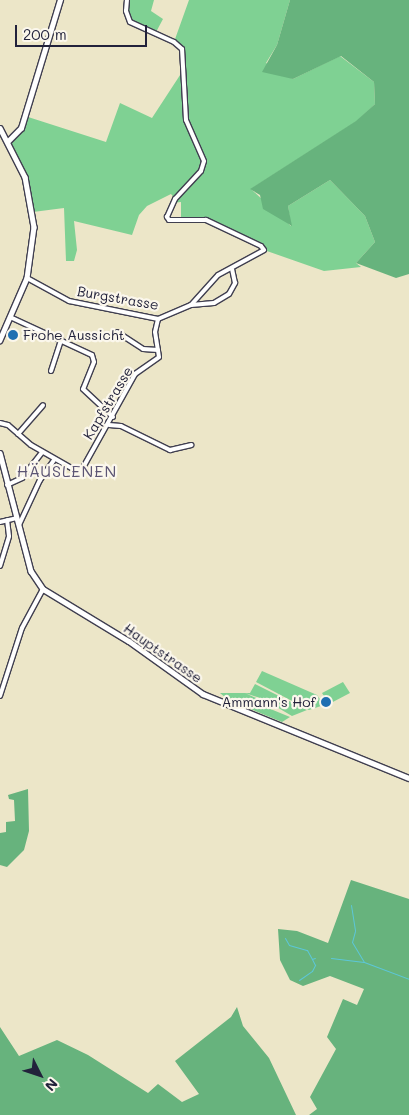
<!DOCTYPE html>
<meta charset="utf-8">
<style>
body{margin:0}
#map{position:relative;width:409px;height:1115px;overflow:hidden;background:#ece6c8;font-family:Mali,sans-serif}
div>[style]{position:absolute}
.green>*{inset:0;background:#7fd193}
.forest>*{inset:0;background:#67b37d}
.stream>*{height:1px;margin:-0.5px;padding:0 0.5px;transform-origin:0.5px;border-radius:0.5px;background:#5dc7d8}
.roads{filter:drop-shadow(1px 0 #403f50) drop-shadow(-1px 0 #403f50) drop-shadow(0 1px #403f50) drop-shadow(0 -1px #403f50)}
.minor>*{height:4px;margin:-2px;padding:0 2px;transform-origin:2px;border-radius:2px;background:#fff}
.tertiary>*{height:4.5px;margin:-2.25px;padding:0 2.25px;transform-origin:2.25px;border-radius:2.25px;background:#fff}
.dots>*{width:14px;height:14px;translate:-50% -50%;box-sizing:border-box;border:2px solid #fbf7ec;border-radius:50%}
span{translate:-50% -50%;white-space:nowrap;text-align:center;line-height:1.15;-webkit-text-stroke:4.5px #fbf7ec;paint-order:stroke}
.street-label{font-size:14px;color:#22223b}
.poi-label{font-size:14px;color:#22223b}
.left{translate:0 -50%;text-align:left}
.right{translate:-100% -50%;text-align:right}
.quarter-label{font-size:16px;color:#5c5574;letter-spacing:1px}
.north{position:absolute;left:15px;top:1050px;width:50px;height:50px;-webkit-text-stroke:4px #fbf7ec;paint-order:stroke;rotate:131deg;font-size:14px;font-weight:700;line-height:20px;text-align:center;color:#22223b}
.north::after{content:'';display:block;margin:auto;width:18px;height:22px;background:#22223b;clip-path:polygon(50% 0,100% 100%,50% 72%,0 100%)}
.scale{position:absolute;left:15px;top:25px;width:132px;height:22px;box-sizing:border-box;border:2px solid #22223b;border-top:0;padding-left:6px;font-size:15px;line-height:18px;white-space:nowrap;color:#22223b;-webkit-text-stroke:4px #fbf7ec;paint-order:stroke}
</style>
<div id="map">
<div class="green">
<div style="clip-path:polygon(127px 0,154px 0,151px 11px,163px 19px,155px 34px,130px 22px)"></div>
<div style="clip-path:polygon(189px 0,290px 0,277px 45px,266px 63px,293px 79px,340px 56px,374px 82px,375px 104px,357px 121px,251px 189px,291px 226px,288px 206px,330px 180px,365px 216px,375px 242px,356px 263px,361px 267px,324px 271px,264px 250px,224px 226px,206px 219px,181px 218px,181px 202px,172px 203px,175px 199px,171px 194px,147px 206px,139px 215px,132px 235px,74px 221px,77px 250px,74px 261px,66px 261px,64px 208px,33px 212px,31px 195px,8px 141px,15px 136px,25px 116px,106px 142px,120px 103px,152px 118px,184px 69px,182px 49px,174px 42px)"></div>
<div style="clip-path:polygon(262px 671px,317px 695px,324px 705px,309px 710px,256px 682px)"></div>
<div style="clip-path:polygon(343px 682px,350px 693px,329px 704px,322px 693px)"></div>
<div style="clip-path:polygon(255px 684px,307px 710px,292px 716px,263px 699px,245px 693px,265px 702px,226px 698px,220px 693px,250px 693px)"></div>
<div style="clip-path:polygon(229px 700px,251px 701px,290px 717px,282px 722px)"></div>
</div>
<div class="forest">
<div style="clip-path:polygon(290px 0,409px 0,409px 274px,396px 278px,356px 263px,375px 242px,365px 216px,330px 180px,288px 206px,292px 226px,263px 209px,260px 195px,250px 189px,356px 121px,375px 104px,374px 82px,341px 56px,293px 79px,262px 72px,277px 45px)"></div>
<div style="clip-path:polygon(28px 789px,29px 831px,24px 850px,7px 867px,0 865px,0 833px,6px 832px,6px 822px,15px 821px,14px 800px,9px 799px,8px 795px)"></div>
<div style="clip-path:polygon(351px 880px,409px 899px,409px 1115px,309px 1115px,317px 1109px,310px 1097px,336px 1049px,327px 1037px,343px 999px,357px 1005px,364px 989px,330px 976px,303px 986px,290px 980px,280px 960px,278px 929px,297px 931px,328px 943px)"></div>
<div style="clip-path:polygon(237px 1007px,243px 1026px,269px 1058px,296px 1115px,0 1115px,0 1027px,19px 1056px,57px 1040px,88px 1055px,148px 1093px,158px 1084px,182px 1102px,199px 1094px,175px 1061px,231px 1017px)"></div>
</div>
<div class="stream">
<div style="left:351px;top:905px;width:26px;rotate:81deg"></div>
<div style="left:355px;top:931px;width:11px;rotate:105deg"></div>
<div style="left:352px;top:942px;width:23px;rotate:59deg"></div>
<div style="left:364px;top:962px;width:48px;rotate:20.7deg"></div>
<div style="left:285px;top:938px;width:8px;rotate:60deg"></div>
<div style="left:289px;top:945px;width:19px;rotate:16deg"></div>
<div style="left:307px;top:950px;width:10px;rotate:61deg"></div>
<div style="left:331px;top:958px;width:33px;rotate:7deg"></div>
<div style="left:299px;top:980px;width:16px;rotate:-35deg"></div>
<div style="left:312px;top:971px;width:7px;rotate:-63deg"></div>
<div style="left:315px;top:965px;width:7px;rotate:-117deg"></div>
<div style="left:312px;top:959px;width:3px;rotate:-18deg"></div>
</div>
<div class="roads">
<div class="minor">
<div style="left:27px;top:278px;width:48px;rotate:28.7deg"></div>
<div style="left:69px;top:301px;width:91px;rotate:11.4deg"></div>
<div style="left:158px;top:319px;width:36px;rotate:-23deg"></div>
<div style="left:191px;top:305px;width:40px;rotate:-48deg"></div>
<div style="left:218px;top:275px;width:52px;rotate:-28.5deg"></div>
<div style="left:264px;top:250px;width:5px;rotate:-127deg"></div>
<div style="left:261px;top:246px;width:61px;rotate:-154.7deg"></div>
<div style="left:206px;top:220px;width:37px;rotate:180deg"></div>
<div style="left:169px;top:220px;width:4px;rotate:-124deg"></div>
<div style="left:167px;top:217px;width:20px;rotate:-66deg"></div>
<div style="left:175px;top:199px;width:38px;rotate:-47deg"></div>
<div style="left:201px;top:171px;width:10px;rotate:-73deg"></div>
<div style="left:204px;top:161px;width:45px;rotate:-113.7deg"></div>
<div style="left:186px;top:120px;width:71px;rotate:-93.2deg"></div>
<div style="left:182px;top:49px;width:11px;rotate:-139deg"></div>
<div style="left:174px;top:42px;width:48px;rotate:-155.6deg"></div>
<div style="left:130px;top:22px;width:12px;rotate:-110deg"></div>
<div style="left:126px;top:11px;width:11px;rotate:-85deg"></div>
<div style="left:191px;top:305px;width:23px;rotate:-5deg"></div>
<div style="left:214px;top:303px;width:17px;rotate:-31deg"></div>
<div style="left:229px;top:294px;width:13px;rotate:-61deg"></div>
<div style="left:235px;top:283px;width:14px;rotate:-102deg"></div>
<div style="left:10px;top:317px;width:90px;rotate:24.9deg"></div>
<div style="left:92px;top:355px;width:7px;rotate:74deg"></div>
<div style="left:94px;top:362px;width:29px;rotate:112deg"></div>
<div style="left:83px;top:389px;width:41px;rotate:43deg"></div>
<div style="left:117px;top:332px;width:31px;rotate:33deg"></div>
<div style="left:143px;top:349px;width:15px;rotate:4deg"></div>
<div style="left:51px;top:371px;width:33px;rotate:-72deg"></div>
<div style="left:0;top:423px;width:8px;rotate:14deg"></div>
<div style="left:8px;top:425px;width:30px;rotate:41deg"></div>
<div style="left:31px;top:445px;width:56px;rotate:29.7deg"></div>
<div style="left:80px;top:473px;width:113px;rotate:-60.9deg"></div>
<div style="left:135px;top:374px;width:29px;rotate:-35deg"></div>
<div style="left:159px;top:357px;width:25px;rotate:-99deg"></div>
<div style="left:155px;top:332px;width:13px;rotate:-77deg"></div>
<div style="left:109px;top:425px;width:12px;rotate:5deg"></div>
<div style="left:121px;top:426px;width:55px;rotate:26.1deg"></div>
<div style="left:170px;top:450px;width:22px;rotate:-13deg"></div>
<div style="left:18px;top:434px;width:38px;rotate:-49deg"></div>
<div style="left:7px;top:485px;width:17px;rotate:-25deg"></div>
<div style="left:22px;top:478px;width:33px;rotate:-52deg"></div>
<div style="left:0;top:522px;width:17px;rotate:-13deg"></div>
<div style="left:19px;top:525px;width:50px;rotate:-65deg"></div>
<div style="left:40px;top:480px;width:24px;rotate:-55deg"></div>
<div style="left:0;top:566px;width:31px;rotate:-73deg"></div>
<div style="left:9px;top:536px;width:16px;rotate:-97deg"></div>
<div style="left:0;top:696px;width:71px;rotate:-72.1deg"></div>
<div style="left:22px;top:628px;width:44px;rotate:-61.7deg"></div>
</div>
<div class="tertiary">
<div style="left:0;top:128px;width:55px;rotate:63deg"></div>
<div style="left:25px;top:177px;width:51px;rotate:79.8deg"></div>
<div style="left:34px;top:227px;width:51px;rotate:97.8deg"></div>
<div style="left:27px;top:278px;width:68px;rotate:113.5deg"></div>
<div style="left:8px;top:141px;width:18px;rotate:-45deg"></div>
<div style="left:21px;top:128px;width:134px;rotate:-73.1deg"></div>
<div style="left:0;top:453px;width:122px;rotate:75.3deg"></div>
<div style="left:31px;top:571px;width:22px;rotate:56deg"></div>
<div style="left:43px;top:589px;width:100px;rotate:31.2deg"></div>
<div style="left:129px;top:641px;width:91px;rotate:35.6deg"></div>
<div style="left:203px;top:694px;width:222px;rotate:22.2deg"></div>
</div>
</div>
<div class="dots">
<div style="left:13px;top:335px;background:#1f6fb2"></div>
<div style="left:326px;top:702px;background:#1f6fb2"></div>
</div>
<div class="street-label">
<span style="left:118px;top:298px;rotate:10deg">Burgstrasse</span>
<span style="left:108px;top:403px;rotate:-59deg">Kapfstrasse</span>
<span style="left:163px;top:653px;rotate:35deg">Hauptstrasse</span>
</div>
<div class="poi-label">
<span class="left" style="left:23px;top:335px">Frohe Aussicht</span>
<span class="right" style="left:316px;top:702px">Ammann's Hof</span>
</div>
<div class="quarter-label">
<span style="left:67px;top:471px">HÄUSLENEN</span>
</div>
<div class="north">N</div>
<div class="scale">200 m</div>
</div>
